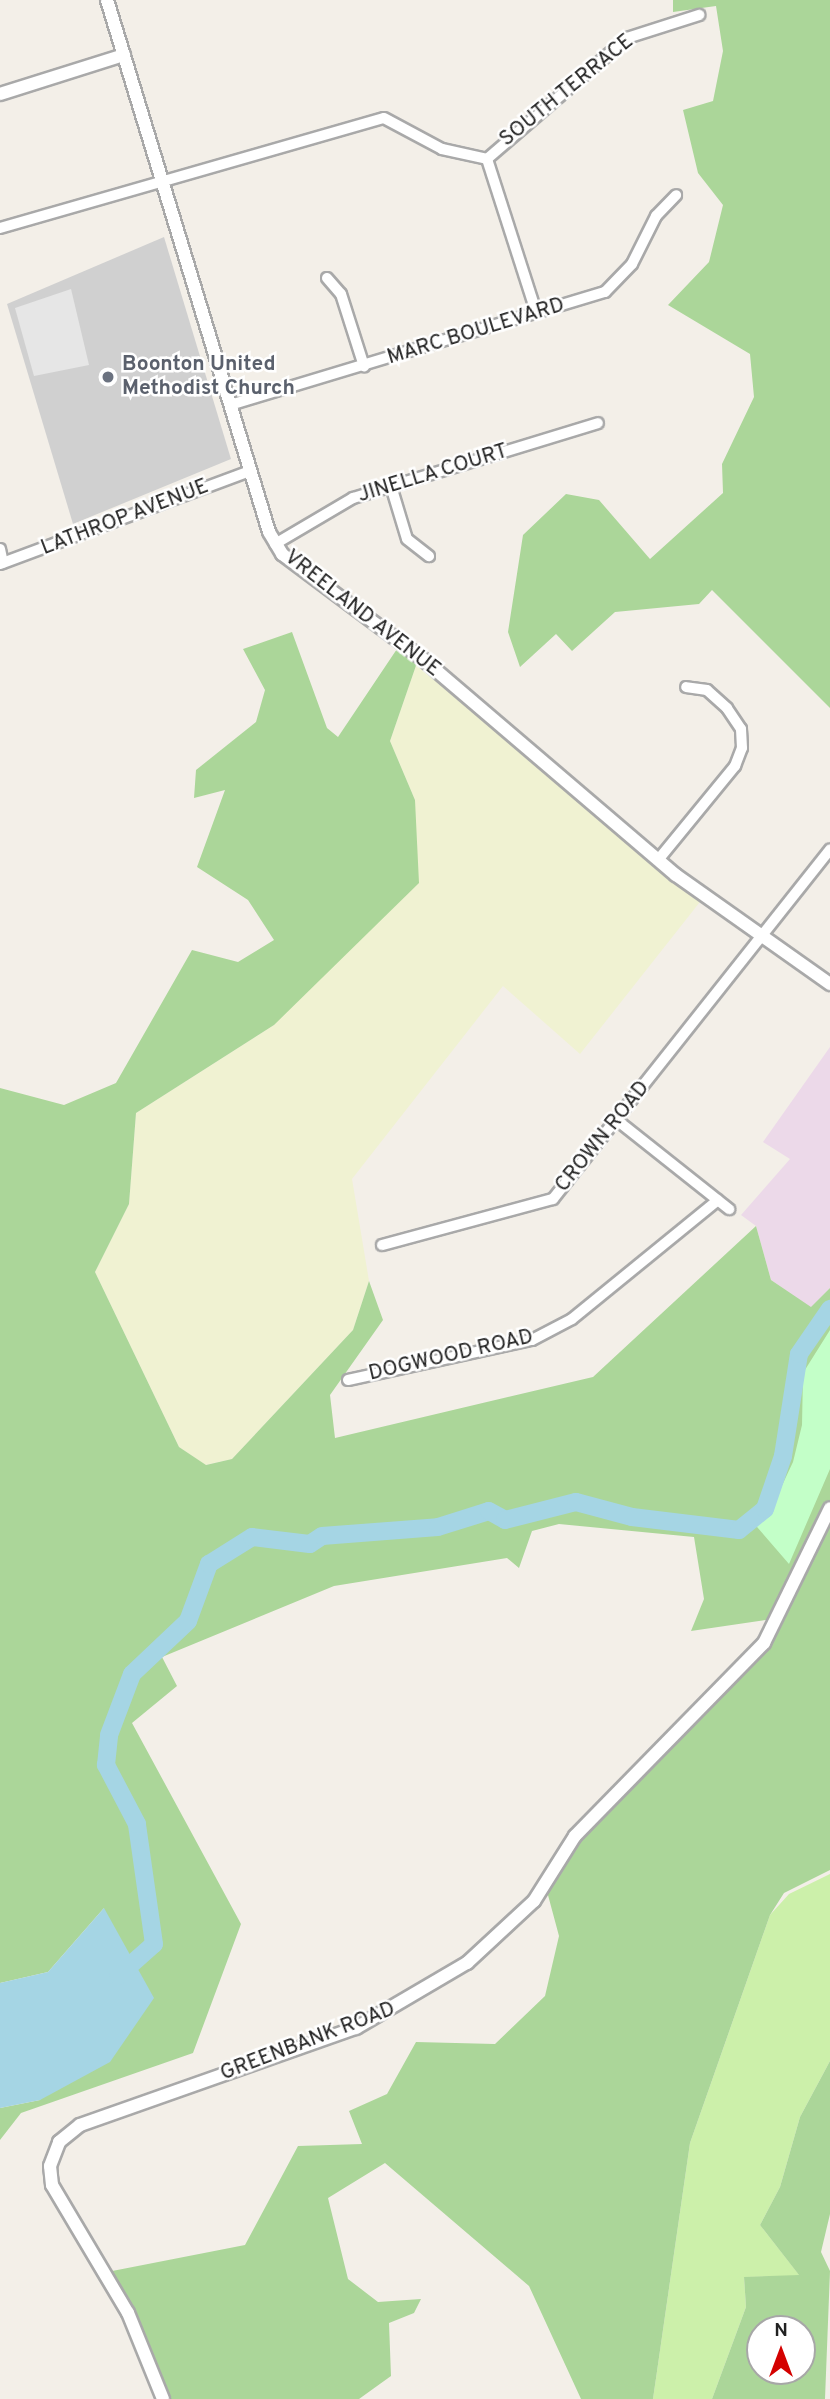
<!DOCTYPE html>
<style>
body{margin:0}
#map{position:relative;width:830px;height:2399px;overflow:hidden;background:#f3efe8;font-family:Overpass,sans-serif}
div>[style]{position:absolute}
.industrial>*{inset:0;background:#ecd9e9}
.religious>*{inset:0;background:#d0d0d0}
.farmland>*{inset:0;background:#f0f2d2}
.grass>*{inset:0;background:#ccf0aa}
.forest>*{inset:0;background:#abd699}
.park>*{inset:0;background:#c3ffc8}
.parking>*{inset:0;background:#e6e6e6}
.water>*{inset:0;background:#a5d5e4}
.river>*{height:18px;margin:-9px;padding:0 9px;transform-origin:9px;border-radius:9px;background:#a5d5e4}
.roads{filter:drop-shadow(2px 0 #a9a9a9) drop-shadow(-2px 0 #a9a9a9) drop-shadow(0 2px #a9a9a9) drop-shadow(0 -2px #a9a9a9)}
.minor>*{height:10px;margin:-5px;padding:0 5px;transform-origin:5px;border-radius:5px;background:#fff}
.tertiary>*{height:12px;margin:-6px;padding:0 6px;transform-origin:6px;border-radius:6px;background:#fff}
.dots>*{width:19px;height:19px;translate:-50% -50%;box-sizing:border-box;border:4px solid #fff;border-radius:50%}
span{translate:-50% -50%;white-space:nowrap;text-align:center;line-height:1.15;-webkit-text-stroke:5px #fff;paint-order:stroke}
.street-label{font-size:21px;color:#222}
.worship-label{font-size:21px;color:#5b616d;font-weight:700}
.left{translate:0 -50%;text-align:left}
.north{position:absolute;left:746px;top:2315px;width:70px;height:70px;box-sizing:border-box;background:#fff;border:2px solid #a7a7a7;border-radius:50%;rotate:0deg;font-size:19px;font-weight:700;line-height:28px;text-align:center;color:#222}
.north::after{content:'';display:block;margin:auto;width:24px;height:32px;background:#d40100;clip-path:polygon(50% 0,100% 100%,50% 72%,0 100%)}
</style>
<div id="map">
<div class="industrial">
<div style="clip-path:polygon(830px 1047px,830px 1288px,811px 1308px,771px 1280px,756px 1226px,741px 1215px,790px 1159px,763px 1142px)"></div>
</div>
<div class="religious">
<div style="clip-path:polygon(164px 237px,231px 459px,73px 524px,7px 304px)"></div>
</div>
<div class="farmland">
<div style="clip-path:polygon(420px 654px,707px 893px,580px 1054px,503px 986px,352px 1179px,369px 1281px,353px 1330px,232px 1459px,205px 1465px,179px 1447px,95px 1272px,129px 1204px,136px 1113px,274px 1025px,415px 800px,390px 741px)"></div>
</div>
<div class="grass">
<div style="clip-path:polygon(830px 1874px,830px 2061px,800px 2117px,780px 2187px,760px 2225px,800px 2276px,744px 2277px,746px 2307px,712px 2399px,653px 2399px,690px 2143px,770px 1915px,789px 1894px)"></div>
</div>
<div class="forest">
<div style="clip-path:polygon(673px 0,830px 0,830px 708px,712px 590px,699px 604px,615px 612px,572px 651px,556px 634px,520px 667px,508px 632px,523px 535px,566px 494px,599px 500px,650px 559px,723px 493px,722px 464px,754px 397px,750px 354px,668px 305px,709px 262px,723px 205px,698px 173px,683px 110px,713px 101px,723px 51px,716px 6px,673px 12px)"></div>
<div style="clip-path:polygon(292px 632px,327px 728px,338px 737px,403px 640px,420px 654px,390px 741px,415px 800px,419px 883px,274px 1025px,136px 1113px,129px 1204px,95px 1272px,179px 1447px,206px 1465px,232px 1459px,353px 1330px,369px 1281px,383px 1320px,330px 1395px,335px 1438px,593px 1377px,756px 1226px,771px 1280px,811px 1307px,830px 1288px,830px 1870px,784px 1893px,770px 1915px,690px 2143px,653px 2399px,581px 2399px,529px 2286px,385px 2163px,328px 2198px,348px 2279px,378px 2302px,421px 2299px,414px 2313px,389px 2323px,391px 2376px,359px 2399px,160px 2399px,102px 2273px,245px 2245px,298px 2146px,362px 2144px,349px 2111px,387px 2094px,416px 2042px,495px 2044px,545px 1996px,559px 1936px,545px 1884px,566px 1850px,786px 1617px,691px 1631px,704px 1599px,694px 1537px,559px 1524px,532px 1531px,519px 1568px,507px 1558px,334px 1586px,162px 1657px,177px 1686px,132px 1723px,241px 1924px,193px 2053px,21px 2113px,0 2140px,0 2108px,40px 2100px,104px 1908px,48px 1972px,0 1983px,0 1088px,64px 1105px,116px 1083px,192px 950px,238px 962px,274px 940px,248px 900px,197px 867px,225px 790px,194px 798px,196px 770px,256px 722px,265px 690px,243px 649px)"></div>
<div style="clip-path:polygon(evenodd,830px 2061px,830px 2214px,821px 2252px,830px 2271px,825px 2399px,712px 2399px,746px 2307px,744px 2277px,799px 2275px,760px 2225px,780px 2187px,800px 2117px,830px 2061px,760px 2329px,802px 2329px,802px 2371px,760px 2371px,760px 2329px)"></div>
</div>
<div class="park">
<div style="clip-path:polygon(830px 1330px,830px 1469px,789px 1564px,751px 1520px,769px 1513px,793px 1462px,802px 1425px,803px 1373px)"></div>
</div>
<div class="parking">
<div style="clip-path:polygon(71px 289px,89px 365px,34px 376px,15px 308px)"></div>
</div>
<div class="water">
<div style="clip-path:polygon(104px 1908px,154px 1998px,110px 2062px,40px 2100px,0 2108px,0 1983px,48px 1972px)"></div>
</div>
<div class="river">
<div style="left:118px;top:1976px;width:48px;rotate:-41.6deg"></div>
<div style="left:154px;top:1944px;width:121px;rotate:-98.1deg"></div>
<div style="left:137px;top:1824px;width:67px;rotate:-117.7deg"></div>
<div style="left:106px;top:1765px;width:30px;rotate:-84deg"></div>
<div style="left:109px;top:1735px;width:65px;rotate:-69.3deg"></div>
<div style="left:132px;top:1674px;width:77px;rotate:-43.4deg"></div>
<div style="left:188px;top:1621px;width:61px;rotate:-69.8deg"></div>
<div style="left:209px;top:1564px;width:51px;rotate:-32.1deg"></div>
<div style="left:252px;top:1537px;width:58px;rotate:6.9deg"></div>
<div style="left:310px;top:1544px;width:14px;rotate:-34deg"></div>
<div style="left:322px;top:1536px;width:116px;rotate:-4.4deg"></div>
<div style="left:438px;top:1527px;width:53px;rotate:-17.4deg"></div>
<div style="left:489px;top:1511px;width:18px;rotate:29deg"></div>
<div style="left:505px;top:1520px;width:73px;rotate:-14.2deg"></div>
<div style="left:576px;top:1502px;width:58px;rotate:15deg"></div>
<div style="left:632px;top:1517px;width:108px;rotate:6.9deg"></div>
<div style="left:739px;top:1530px;width:33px;rotate:-39deg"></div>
<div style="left:765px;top:1509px;width:56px;rotate:-71.2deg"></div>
<div style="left:783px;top:1456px;width:103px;rotate:-81.1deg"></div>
<div style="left:799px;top:1354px;width:55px;rotate:-55.4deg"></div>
</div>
<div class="roads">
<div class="minor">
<div style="left:487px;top:159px;width:161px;rotate:72.2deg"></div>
<div style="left:0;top:228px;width:399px;rotate:-16deg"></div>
<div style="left:384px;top:118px;width:66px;rotate:28.1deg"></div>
<div style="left:442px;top:149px;width:46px;rotate:12.5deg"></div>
<div style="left:487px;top:159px;width:185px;rotate:-40.8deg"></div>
<div style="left:627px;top:38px;width:76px;rotate:-17.7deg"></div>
<div style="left:327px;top:278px;width:21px;rotate:49deg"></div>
<div style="left:341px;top:294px;width:76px;rotate:72.3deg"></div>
<div style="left:230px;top:405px;width:392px;rotate:-16.8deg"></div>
<div style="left:605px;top:292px;width:39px;rotate:-46deg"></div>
<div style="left:632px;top:264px;width:54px;rotate:-63.4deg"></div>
<div style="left:656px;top:216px;width:29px;rotate:-46deg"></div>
<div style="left:391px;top:486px;width:55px;rotate:73.2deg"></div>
<div style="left:407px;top:539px;width:28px;rotate:38deg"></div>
<div style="left:275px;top:544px;width:91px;rotate:-30.5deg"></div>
<div style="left:353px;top:498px;width:256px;rotate:-17deg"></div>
<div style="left:0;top:549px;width:14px;rotate:78deg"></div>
<div style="left:0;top:564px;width:267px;rotate:-20.4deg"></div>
<div style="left:658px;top:860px;width:122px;rotate:-50.7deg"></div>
<div style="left:735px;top:766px;width:19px;rotate:-69deg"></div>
<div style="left:742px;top:748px;width:19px;rotate:-93deg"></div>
<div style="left:741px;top:729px;width:25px;rotate:-124deg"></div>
<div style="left:727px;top:708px;width:27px;rotate:-138deg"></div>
<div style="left:707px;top:690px;width:21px;rotate:-172deg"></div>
<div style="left:618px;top:1121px;width:142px;rotate:38.4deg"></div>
<div style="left:382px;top:1245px;width:177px;rotate:-15.1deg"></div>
<div style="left:553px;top:1199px;width:446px;rotate:-51.6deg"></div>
<div style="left:348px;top:1380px;width:188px;rotate:-12.3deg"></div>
<div style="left:532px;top:1340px;width:45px;rotate:-27.7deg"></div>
<div style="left:572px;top:1319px;width:188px;rotate:-39.2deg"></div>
</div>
<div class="tertiary">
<div style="left:107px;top:0;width:556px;rotate:73.06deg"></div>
<div style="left:269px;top:532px;width:26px;rotate:59deg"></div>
<div style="left:282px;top:554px;width:177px;rotate:36.7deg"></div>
<div style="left:424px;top:660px;width:331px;rotate:40.5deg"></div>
<div style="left:676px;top:875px;width:189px;rotate:35.3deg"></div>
<div style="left:0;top:94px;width:130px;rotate:-17.5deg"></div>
<div style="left:163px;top:2399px;width:93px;rotate:-112.1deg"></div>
<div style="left:128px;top:2313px;width:149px;rotate:-120.7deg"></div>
<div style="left:52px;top:2185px;width:19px;rotate:-96deg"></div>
<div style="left:50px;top:2166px;width:26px;rotate:-69deg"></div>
<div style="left:59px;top:2142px;width:27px;rotate:-39deg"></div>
<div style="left:80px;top:2125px;width:293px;rotate:-19.4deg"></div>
<div style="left:356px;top:2028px;width:129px;rotate:-30.4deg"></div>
<div style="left:467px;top:1963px;width:91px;rotate:-42.8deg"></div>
<div style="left:534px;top:1901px;width:77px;rotate:-57.8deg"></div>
<div style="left:575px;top:1836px;width:270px;rotate:-45.6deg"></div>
<div style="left:764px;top:1643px;width:150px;rotate:-63.9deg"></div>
</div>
</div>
<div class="dots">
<div style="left:108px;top:377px;background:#6b7280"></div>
</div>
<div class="street-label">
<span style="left:567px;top:91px;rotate:-39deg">SOUTH TERRACE</span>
<span style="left:476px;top:332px;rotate:-17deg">MARC BOULEVARD</span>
<span style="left:433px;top:474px;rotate:-17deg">JINELLA COURT</span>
<span style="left:125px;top:518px;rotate:-21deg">LATHROP AVENUE</span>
<span style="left:362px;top:614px;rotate:38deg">VREELAND AVENUE</span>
<span style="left:603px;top:1137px;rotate:-51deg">CROWN ROAD</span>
<span style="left:451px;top:1356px;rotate:-13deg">DOGWOOD ROAD</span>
<span style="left:308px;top:2042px;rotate:-21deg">GREENBANK ROAD</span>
</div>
<div class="worship-label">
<span class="left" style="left:122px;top:377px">Boonton United<br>Methodist Church</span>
</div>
<div class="north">N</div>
</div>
